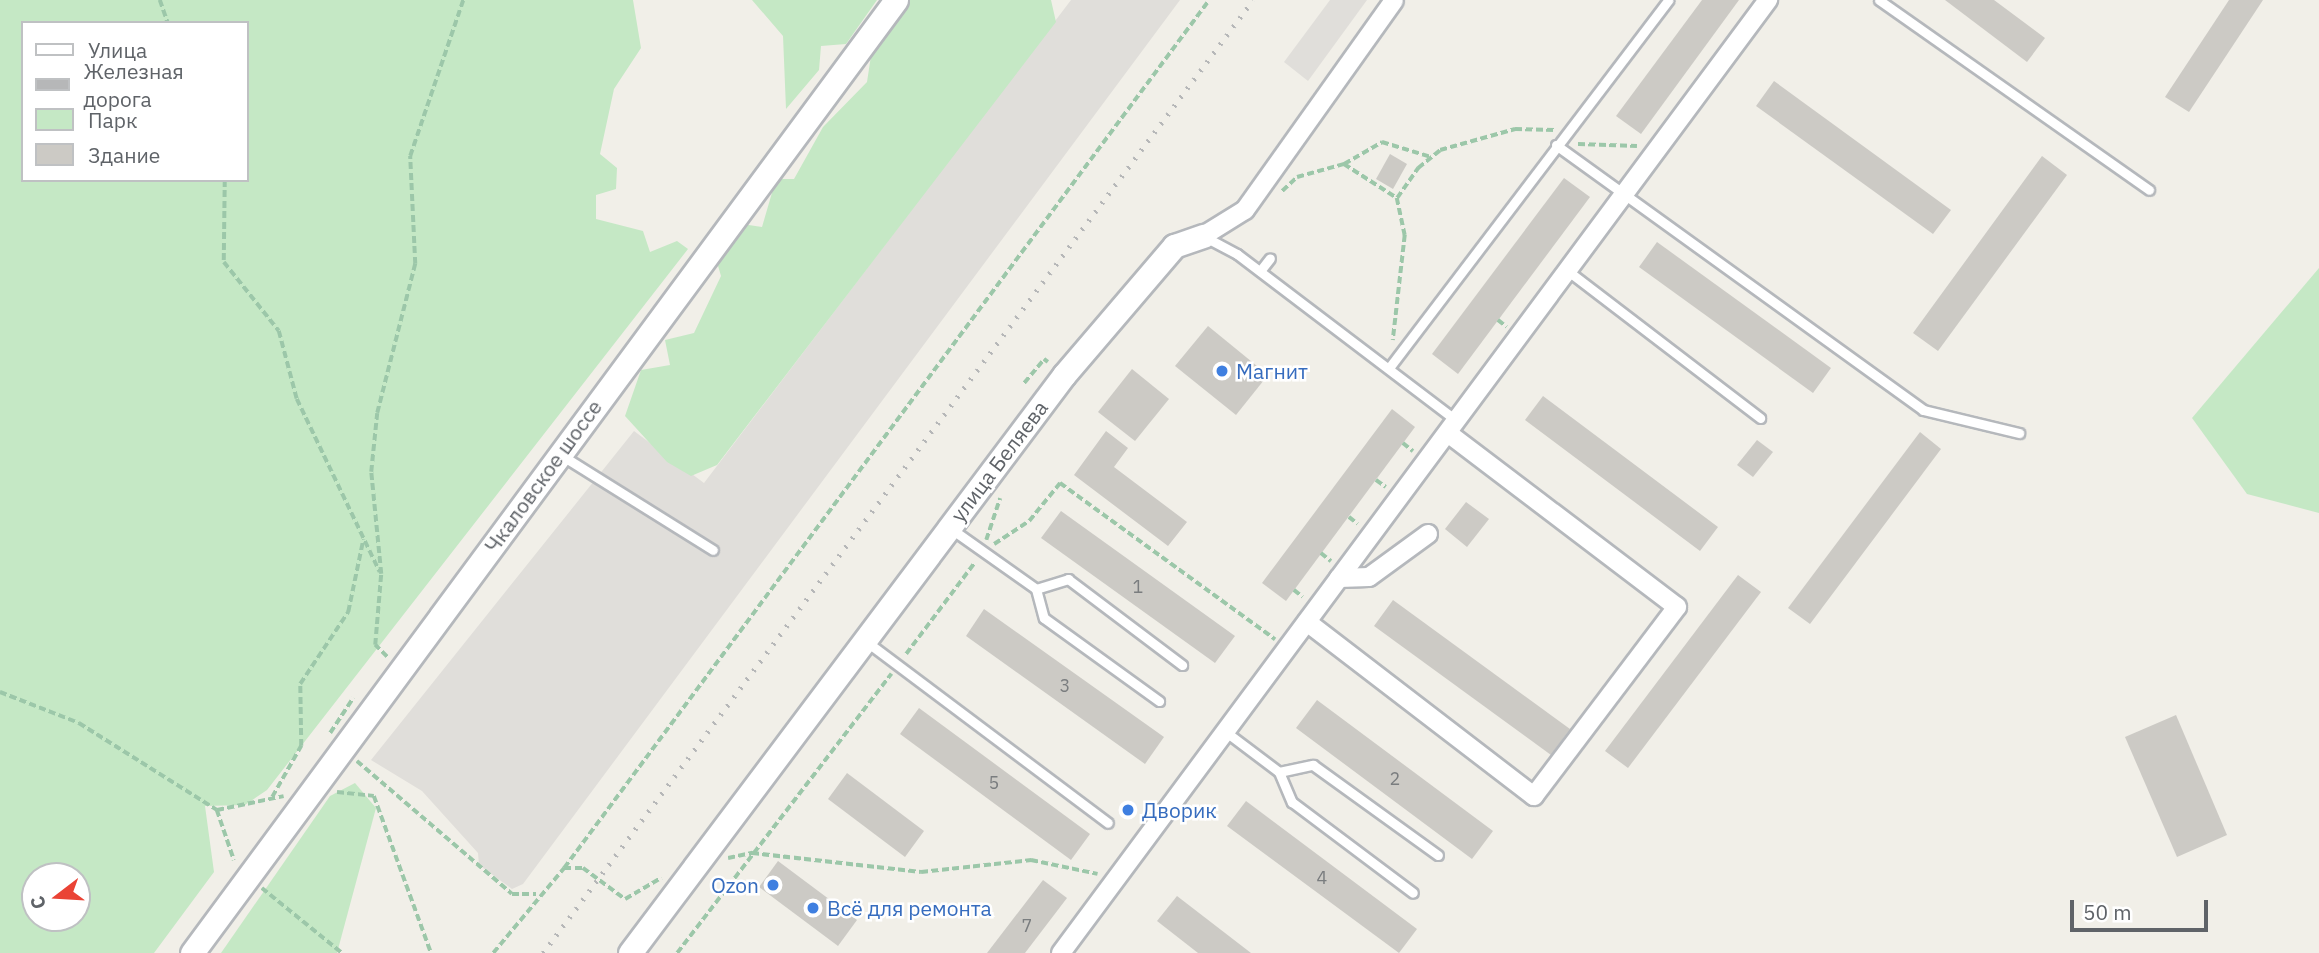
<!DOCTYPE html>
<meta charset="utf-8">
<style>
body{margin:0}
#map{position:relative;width:2319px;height:953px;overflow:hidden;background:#f1efe8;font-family:"IBM Plex Sans",sans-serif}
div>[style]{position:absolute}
.industrial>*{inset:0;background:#e0deda}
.green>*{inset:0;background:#c5e8c5}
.building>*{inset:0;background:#cccac5}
.path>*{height:3.5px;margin-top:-1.75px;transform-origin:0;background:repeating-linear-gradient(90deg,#9cc7a9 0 7px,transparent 0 10.5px)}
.roads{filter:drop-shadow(2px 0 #b5b8bc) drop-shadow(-2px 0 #b5b8bc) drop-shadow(0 2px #b5b8bc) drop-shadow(0 -2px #b5b8bc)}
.service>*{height:9px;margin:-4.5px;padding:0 4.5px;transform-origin:4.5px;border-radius:4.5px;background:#fff}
.minor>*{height:18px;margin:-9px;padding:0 9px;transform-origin:9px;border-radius:9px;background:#fff}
.tertiary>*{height:23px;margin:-11.5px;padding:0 11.5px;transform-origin:11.5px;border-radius:11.5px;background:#fff}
.rail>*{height:5px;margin-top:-2.5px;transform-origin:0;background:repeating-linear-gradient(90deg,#b6b7b8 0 2px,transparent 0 11px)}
.dots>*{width:19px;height:19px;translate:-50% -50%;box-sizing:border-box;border:4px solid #fff;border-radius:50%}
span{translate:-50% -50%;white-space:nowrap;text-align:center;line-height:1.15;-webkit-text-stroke:5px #fff;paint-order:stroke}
.number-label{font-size:18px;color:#7a7d7f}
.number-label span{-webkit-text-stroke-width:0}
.shop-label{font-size:21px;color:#366cbe}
.left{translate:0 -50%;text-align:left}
.right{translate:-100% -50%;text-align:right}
.street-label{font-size:21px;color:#5f6368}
.legend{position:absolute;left:21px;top:21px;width:228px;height:161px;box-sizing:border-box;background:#fff;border:2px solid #bfc1c3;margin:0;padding:9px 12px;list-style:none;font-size:21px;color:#5f6368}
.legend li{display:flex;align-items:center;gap:14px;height:35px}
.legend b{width:35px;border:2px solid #bfc1c3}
.north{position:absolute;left:21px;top:862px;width:70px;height:70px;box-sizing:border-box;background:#fff;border:2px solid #bfc1c3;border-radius:50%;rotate:253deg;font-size:19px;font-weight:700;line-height:28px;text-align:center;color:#5f6368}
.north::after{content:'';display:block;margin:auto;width:24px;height:32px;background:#ea4335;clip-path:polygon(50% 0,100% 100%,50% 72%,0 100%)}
.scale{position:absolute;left:2070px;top:900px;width:138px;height:32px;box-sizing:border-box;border:4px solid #5f6368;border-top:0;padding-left:9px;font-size:21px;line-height:24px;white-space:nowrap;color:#5f6368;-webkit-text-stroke:5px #fff;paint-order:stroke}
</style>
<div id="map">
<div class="industrial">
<div style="clip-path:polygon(1071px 0,1180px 0,523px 884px,512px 889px,479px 865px,478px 853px,422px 791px,371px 760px,634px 431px,704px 483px)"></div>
<div style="clip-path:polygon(1330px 0,1367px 0,1308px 81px,1284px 62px)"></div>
</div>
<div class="green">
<div style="clip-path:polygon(evenodd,0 0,633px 0,641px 48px,614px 89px,600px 154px,617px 168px,616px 189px,596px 195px,596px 219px,643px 231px,650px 252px,677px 241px,688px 249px,267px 790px,245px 805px,205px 806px,214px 872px,154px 953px,0 953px,0 0,23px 23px,247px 23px,247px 180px,23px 180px,23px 23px,0 0,35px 876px,77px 876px,77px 918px,35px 918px,35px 876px)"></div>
<div style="clip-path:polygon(752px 0,877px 0,846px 44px,821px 46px,819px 70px,786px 109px,783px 36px)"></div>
<div style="clip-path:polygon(908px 0,1051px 0,1056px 22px,717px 465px,691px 476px,667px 462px,625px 416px,641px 370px,670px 365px,665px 340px,694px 333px,721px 276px,716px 259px,742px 224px,762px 227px,776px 179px,794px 179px,823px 127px,867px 82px,872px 49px)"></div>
<div style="clip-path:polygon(2319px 268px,2319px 513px,2247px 494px,2192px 418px)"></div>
<div style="clip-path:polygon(355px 783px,376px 808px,337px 953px,221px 953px,330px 796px)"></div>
</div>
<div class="building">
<div style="clip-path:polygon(1702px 0,1739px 0,1641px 134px,1616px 116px)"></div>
<div style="clip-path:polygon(1945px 0,1994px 0,2045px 38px,2027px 62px)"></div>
<div style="clip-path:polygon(2229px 0,2263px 0,2189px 112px,2165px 97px)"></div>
<div style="clip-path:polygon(1774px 81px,1951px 210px,1933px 234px,1756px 106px)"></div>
<div style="clip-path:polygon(1390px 154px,1407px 164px,1393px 189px,1376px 179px)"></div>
<div style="clip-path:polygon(2042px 156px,2067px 175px,1938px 351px,1913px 333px)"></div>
<div style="clip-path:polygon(1564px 178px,1590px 197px,1458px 374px,1432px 354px)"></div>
<div style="clip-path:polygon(1657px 242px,1831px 368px,1813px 393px,1639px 267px)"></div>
<div style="clip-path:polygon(1208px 326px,1268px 375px,1236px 415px,1175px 366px)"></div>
<div style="clip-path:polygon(1132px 369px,1169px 399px,1135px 441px,1098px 412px)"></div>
<div style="clip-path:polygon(1543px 396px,1718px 527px,1700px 551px,1525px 420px)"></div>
<div style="clip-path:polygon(1392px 409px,1415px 427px,1286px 601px,1262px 583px)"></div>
<div style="clip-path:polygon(1106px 431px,1128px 448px,1114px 467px,1187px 522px,1168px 546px,1074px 475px)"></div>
<div style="clip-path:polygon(1920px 432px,1941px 449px,1810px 624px,1788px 608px)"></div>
<div style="clip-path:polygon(1757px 440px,1773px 452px,1753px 477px,1737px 465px)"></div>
<div style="clip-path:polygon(1466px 502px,1489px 519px,1467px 547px,1445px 529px)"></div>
<div style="clip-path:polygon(1061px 511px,1235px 636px,1215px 663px,1041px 538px)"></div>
<div style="clip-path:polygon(1738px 575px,1761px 592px,1628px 768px,1605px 751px)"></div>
<div style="clip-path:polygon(1393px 600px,1570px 729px,1551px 755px,1374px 626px)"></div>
<div style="clip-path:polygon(984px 609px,1164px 737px,1145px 764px,966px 636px)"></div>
<div style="clip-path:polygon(1317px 700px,1493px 831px,1472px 859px,1296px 728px)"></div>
<div style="clip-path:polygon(919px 708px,1090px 834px,1071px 860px,900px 734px)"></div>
<div style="clip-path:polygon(2176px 715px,2227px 835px,2177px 857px,2125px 737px)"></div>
<div style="clip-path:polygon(847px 773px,924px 831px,905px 857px,828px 799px)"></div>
<div style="clip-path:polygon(1246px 801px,1417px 929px,1399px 953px,1227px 826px)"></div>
<div style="clip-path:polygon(778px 861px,857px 920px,838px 946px,759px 887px)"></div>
<div style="clip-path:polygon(1043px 880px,1067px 898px,1025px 953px,987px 953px)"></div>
<div style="clip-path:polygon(1177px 896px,1251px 953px,1198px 953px,1157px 921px)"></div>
</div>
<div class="path">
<div style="left:160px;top:0;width:24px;rotate:71deg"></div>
<div style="left:1578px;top:144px;width:59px;rotate:1.9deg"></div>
<div style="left:1344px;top:164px;width:44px;rotate:-30.1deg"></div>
<div style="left:1382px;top:142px;width:51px;rotate:17deg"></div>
<div style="left:225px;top:180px;width:82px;rotate:90.7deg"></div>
<div style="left:224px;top:262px;width:88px;rotate:51.4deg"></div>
<div style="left:279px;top:331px;width:70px;rotate:75.2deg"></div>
<div style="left:297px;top:399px;width:192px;rotate:64.4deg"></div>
<div style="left:1282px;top:191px;width:21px;rotate:-43deg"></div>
<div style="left:1297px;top:177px;width:49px;rotate:-15.5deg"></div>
<div style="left:1344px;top:164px;width:63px;rotate:32.7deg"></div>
<div style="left:1397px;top:198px;width:38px;rotate:78deg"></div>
<div style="left:1405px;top:235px;width:106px;rotate:96.5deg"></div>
<div style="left:1397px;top:198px;width:37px;rotate:-55deg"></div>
<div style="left:1418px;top:168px;width:28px;rotate:-39deg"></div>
<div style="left:1440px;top:150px;width:78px;rotate:-15.6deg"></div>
<div style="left:1515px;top:129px;width:40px;rotate:1.4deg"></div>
<div style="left:1498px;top:320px;width:11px;rotate:38deg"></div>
<div style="left:1024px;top:383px;width:31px;rotate:-50deg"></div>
<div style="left:1044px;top:359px;width:5px;rotate:37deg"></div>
<div style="left:1403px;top:443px;width:13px;rotate:39deg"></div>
<div style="left:1376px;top:480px;width:12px;rotate:35deg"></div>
<div style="left:1349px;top:517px;width:11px;rotate:38deg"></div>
<div style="left:986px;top:540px;width:44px;rotate:-71.6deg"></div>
<div style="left:994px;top:544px;width:42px;rotate:-33.3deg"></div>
<div style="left:1029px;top:521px;width:49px;rotate:-50.8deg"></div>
<div style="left:1060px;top:483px;width:266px;rotate:36deg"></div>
<div style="left:1321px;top:553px;width:13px;rotate:39deg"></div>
<div style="left:1294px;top:590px;width:11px;rotate:38deg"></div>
<div style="left:906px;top:654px;width:115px;rotate:-53.1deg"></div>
<div style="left:387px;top:657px;width:17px;rotate:-135deg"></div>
<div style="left:375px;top:645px;width:71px;rotate:-85.2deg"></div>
<div style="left:381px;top:574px;width:102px;rotate:-95.6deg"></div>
<div style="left:371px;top:472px;width:59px;rotate:-84.2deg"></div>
<div style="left:377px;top:413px;width:154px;rotate:-75.7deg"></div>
<div style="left:415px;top:264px;width:108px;rotate:-92.7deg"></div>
<div style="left:410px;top:156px;width:165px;rotate:-71.2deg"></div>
<div style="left:0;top:692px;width:85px;rotate:21.4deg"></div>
<div style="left:79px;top:723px;width:163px;rotate:32.2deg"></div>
<div style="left:217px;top:810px;width:68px;rotate:-11.8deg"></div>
<div style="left:330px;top:733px;width:42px;rotate:-56.7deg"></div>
<div style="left:357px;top:761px;width:204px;rotate:40.6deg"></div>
<div style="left:512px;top:894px;width:24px"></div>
<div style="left:337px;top:792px;width:37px;rotate:6deg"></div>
<div style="left:374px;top:796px;width:167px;rotate:70deg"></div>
<div style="left:272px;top:797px;width:59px;rotate:-60.4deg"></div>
<div style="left:301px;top:746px;width:62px;rotate:-90.9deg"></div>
<div style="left:300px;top:684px;width:87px;rotate:-56.3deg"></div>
<div style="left:348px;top:612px;width:74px;rotate:-78.2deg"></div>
<div style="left:217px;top:810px;width:53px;rotate:71.2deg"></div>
<div style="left:728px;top:858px;width:25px;rotate:-12deg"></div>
<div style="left:752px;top:853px;width:170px;rotate:6.4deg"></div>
<div style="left:921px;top:872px;width:111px;rotate:-6.2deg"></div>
<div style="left:1031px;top:860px;width:68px;rotate:11.8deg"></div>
<div style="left:564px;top:868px;width:1081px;rotate:-53.38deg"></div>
<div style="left:262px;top:888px;width:103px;rotate:39.1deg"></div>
<div style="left:493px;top:953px;width:111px;rotate:-50.1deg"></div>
<div style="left:564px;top:868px;width:19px"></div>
<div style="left:583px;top:868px;width:52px;rotate:36.4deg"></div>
<div style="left:625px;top:899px;width:42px;rotate:-30.3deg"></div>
<div style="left:677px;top:953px;width:352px;rotate:-52.5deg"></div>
</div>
<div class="roads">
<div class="service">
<div style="left:1879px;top:0;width:330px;rotate:35.1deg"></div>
<div style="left:1556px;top:145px;width:453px;rotate:35.8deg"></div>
<div style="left:1923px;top:410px;width:99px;rotate:13.5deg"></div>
<div style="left:1205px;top:237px;width:36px;rotate:28deg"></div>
<div style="left:1237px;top:254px;width:276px;rotate:37.2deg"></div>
<div style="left:1260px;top:271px;width:16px;rotate:-52deg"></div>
<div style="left:1568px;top:271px;width:242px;rotate:37.4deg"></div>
<div style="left:1389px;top:368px;width:462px;rotate:-52.8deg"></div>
<div style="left:561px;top:455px;width:179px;rotate:32deg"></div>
<div style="left:950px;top:528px;width:105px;rotate:35.3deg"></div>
<div style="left:1036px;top:589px;width:34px;rotate:-17deg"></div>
<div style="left:1068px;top:579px;width:143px;rotate:37deg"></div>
<div style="left:1036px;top:589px;width:30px;rotate:75deg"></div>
<div style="left:1044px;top:618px;width:142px;rotate:35.8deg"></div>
<div style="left:867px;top:642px;width:301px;rotate:36.9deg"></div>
<div style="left:1226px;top:732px;width:66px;rotate:37deg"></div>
<div style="left:1279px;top:772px;width:33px;rotate:67deg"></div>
<div style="left:1292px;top:802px;width:151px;rotate:36.9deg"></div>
<div style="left:1279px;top:772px;width:35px;rotate:-12deg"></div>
<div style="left:1313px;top:765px;width:154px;rotate:35.8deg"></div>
</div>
<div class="minor">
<div style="left:1203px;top:236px;width:49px;rotate:-31.8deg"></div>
<div style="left:1245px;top:210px;width:257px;rotate:-54.6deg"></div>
<div style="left:1339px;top:578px;width:30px;rotate:-2deg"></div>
<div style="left:1369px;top:577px;width:73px;rotate:-36.1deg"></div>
<div style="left:1307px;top:622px;width:286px;rotate:37.5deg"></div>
<div style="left:1534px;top:796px;width:237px;rotate:-52.9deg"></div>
<div style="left:1677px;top:607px;width:288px;rotate:-142.8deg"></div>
<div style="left:1061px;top:953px;width:1187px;rotate:-53.43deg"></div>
</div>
<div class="tertiary">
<div style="left:192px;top:953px;width:1185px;rotate:-53.55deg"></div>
<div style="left:630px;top:953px;width:723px;rotate:-53.1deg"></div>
<div style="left:1064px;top:375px;width:170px;rotate:-49.5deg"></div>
<div style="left:1174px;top:246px;width:31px;rotate:-19deg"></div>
</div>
</div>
<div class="rail">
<div style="left:543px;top:953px;width:1188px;rotate:-53.31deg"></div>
</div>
<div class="dots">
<div style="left:1222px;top:371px;background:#3f7fe0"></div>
<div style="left:1128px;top:810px;background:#3f7fe0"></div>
<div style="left:773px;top:885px;background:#3f7fe0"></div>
<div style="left:813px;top:908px;background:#3f7fe0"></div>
</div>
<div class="number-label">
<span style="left:1138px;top:587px">1</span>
<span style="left:1065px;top:686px">3</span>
<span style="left:1395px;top:779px">2</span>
<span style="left:994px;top:783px">5</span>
<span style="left:1322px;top:878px">4</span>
<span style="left:1027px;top:926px">7</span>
</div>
<div class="shop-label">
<span class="left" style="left:1236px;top:371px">Магнит</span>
<span class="left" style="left:1142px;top:810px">Дворик</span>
<span class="right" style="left:759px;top:885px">Ozon</span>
<span class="left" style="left:827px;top:908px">Всё для ремонта</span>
</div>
<div class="street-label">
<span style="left:999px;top:461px;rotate:-53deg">улица Беляева</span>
<span style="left:543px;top:476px;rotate:-54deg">Чкаловское шоссе</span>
</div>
<ul class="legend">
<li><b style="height:9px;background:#fff"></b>Улица</li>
<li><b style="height:9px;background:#b6b7b8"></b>Железная дорога</li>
<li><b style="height:19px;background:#c5e8c5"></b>Парк</li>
<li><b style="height:19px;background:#cccac5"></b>Здание</li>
</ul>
<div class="north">С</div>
<div class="scale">50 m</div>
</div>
